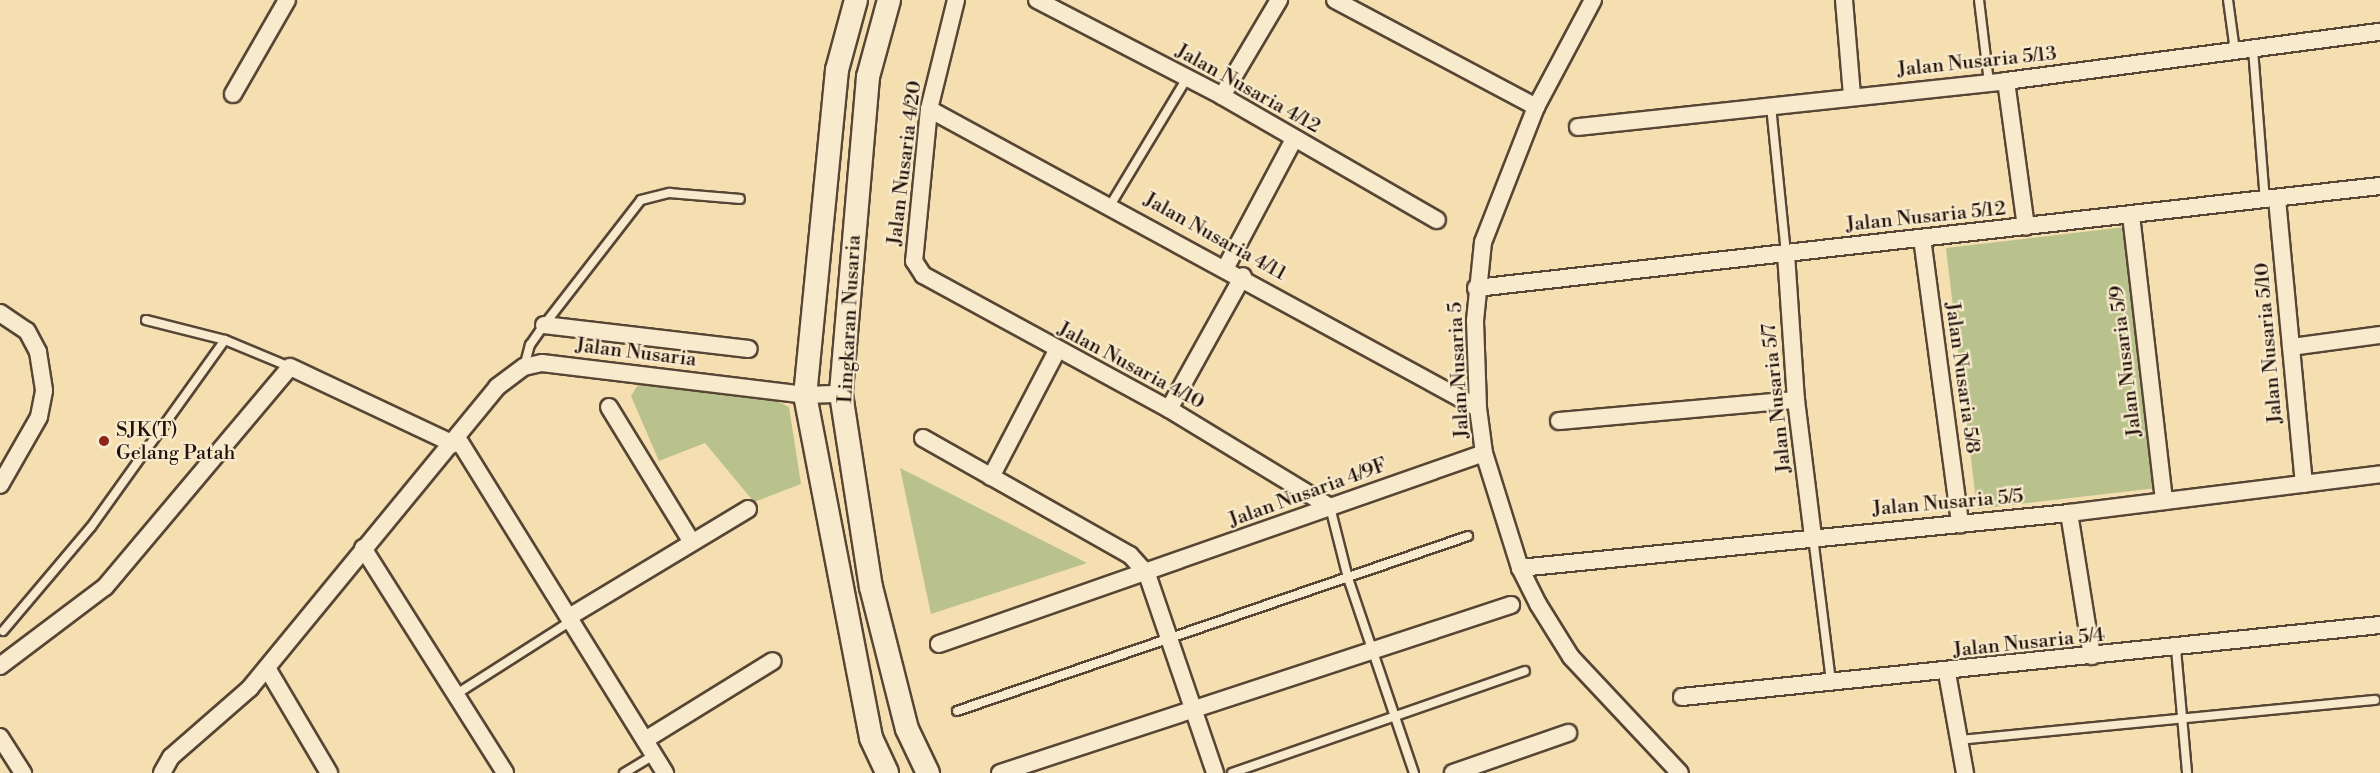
<!DOCTYPE html>
<style>
body{margin:0}
#map{position:relative;width:2380px;height:773px;overflow:hidden;background:#f5dfb0;font-family:"Libre Bodoni",serif}
div>[style]{position:absolute}
.green>*{inset:0;background:#b9c28d}
.roads{filter:drop-shadow(2px 0 #574535) drop-shadow(-2px 0 #574535) drop-shadow(0 2px #574535) drop-shadow(0 -2px #574535)}
.lane>*{height:8px;margin:-4px;padding:0 4px;transform-origin:4px;border-radius:4px;background:#f8eacc}
.street>*{height:16px;margin:-8px;padding:0 8px;transform-origin:8px;border-radius:8px;background:#f8eacc}
.secondary>*{height:22px;margin:-11px;padding:0 11px;transform-origin:11px;border-radius:11px;background:#f8eacc}
.dots>*{width:16px;height:16px;translate:-50% -50%;box-sizing:border-box;border:3px solid #f8eacc;border-radius:50%}
span{translate:-50% -50%;white-space:nowrap;text-align:center;line-height:1.15;-webkit-text-stroke:4.5px #f8eacc;paint-order:stroke}
.street-label{font-size:20px;color:#22120c}
.poi-label{font-size:20px;color:#22120c}
.left{translate:0 -50%;text-align:left}
</style>
<div id="map">
<div class="green">
<div style="clip-path:polygon(2125px 227px,2157px 488px,1977px 509px,1946px 248px)"></div>
<div style="clip-path:polygon(639px 383px,775px 400px,789px 407px,801px 484px,754px 502px,705px 443px,659px 461px,631px 396px)"></div>
<div style="clip-path:polygon(900px 468px,1087px 563px,931px 614px)"></div>
</div>
<div class="roads">
<div class="lane">
<div style="left:1979px;top:0;width:84px;rotate:83.1deg"></div>
<div style="left:2228px;top:0;width:51px;rotate:82.2deg"></div>
<div style="left:2253px;top:49px;width:151px;rotate:85.5deg"></div>
<div style="left:1771px;top:106px;width:149px;rotate:84.2deg"></div>
<div style="left:1111px;top:204px;width:147px;rotate:-58.9deg"></div>
<div style="left:146px;top:320px;width:81px;rotate:14.2deg"></div>
<div style="left:225px;top:340px;width:70px;rotate:22.6deg"></div>
<div style="left:524px;top:367px;width:23px;rotate:-75deg"></div>
<div style="left:530px;top:345px;width:24px;rotate:-55deg"></div>
<div style="left:544px;top:325px;width:158px;rotate:-52.2deg"></div>
<div style="left:641px;top:200px;width:30px;rotate:-14deg"></div>
<div style="left:670px;top:193px;width:70px;rotate:4.9deg"></div>
<div style="left:1330px;top:507px;width:73px;rotate:75.8deg"></div>
<div style="left:1348px;top:578px;width:206px;rotate:71.3deg"></div>
<div style="left:1813px;top:537px;width:146px;rotate:82.9deg"></div>
<div style="left:3px;top:631px;width:136px;rotate:-49.8deg"></div>
<div style="left:91px;top:527px;width:230px;rotate:-54.4deg"></div>
<div style="left:2176px;top:649px;width:124px;rotate:84.9deg"></div>
<div style="left:455px;top:695px;width:138px;rotate:-32.5deg"></div>
<div style="left:957px;top:711px;width:540px;rotate:-18.9deg"></div>
<div style="left:1959px;top:740px;width:418px;rotate:-5.5deg"></div>
<div style="left:624px;top:773px;width:35px;rotate:-31deg"></div>
<div style="left:1232px;top:773px;width:310px;rotate:-19.2deg"></div>
</div>
<div class="street">
<div style="left:956px;top:0;width:112px;rotate:103.9deg"></div>
<div style="left:929px;top:109px;width:153px;rotate:95.6deg"></div>
<div style="left:914px;top:261px;width:17px;rotate:57deg"></div>
<div style="left:923px;top:275px;width:280px;rotate:28.6deg"></div>
<div style="left:1169px;top:409px;width:188px;rotate:31.3deg"></div>
<div style="left:1037px;top:0;width:208px;rotate:27.4deg"></div>
<div style="left:1222px;top:96px;width:248px;rotate:30deg"></div>
<div style="left:1335px;top:0;width:228px;rotate:28deg"></div>
<div style="left:1593px;top:0;width:121px;rotate:118deg"></div>
<div style="left:1536px;top:107px;width:145px;rotate:111.4deg"></div>
<div style="left:1483px;top:242px;width:79px;rotate:95.8deg"></div>
<div style="left:1475px;top:321px;width:87px;rotate:88deg"></div>
<div style="left:1478px;top:408px;width:45px;rotate:82.4deg"></div>
<div style="left:1484px;top:453px;width:121px;rotate:72.6deg"></div>
<div style="left:1520px;top:568px;width:40px;rotate:63.4deg"></div>
<div style="left:1538px;top:604px;width:62px;rotate:58.1deg"></div>
<div style="left:1571px;top:657px;width:159px;rotate:46.8deg"></div>
<div style="left:1844px;top:0;width:96px;rotate:85.2deg"></div>
<div style="left:2006px;top:81px;width:147px;rotate:82.2deg"></div>
<div style="left:233px;top:94px;width:108px;rotate:-60.1deg"></div>
<div style="left:1222px;top:96px;width:112px;rotate:-59.3deg"></div>
<div style="left:929px;top:109px;width:625px;rotate:28.57deg"></div>
<div style="left:1578px;top:127px;width:430px;rotate:-6.1deg"></div>
<div style="left:2006px;top:81px;width:377px;rotate:-7.5deg"></div>
<div style="left:2277px;top:199px;width:286px;rotate:84.6deg"></div>
<div style="left:2131px;top:215px;width:288px;rotate:83.4deg"></div>
<div style="left:1922px;top:238px;width:289px;rotate:82.4deg"></div>
<div style="left:1786px;top:254px;width:146px;rotate:86.1deg"></div>
<div style="left:1796px;top:400px;width:138px;rotate:82.9deg"></div>
<div style="left:1226px;top:267px;width:145px;rotate:-62deg"></div>
<div style="left:1476px;top:288px;width:910px;rotate:-6.44deg"></div>
<div style="left:0;top:313px;width:32px;rotate:34deg"></div>
<div style="left:27px;top:331px;width:24px;rotate:62deg"></div>
<div style="left:38px;top:352px;width:39px;rotate:81deg"></div>
<div style="left:44px;top:391px;width:26px;rotate:101deg"></div>
<div style="left:39px;top:417px;width:78px;rotate:119.8deg"></div>
<div style="left:544px;top:325px;width:206px;rotate:6.7deg"></div>
<div style="left:2291px;top:347px;width:90px;rotate:-7.7deg"></div>
<div style="left:609px;top:407px;width:157px;rotate:58.5deg"></div>
<div style="left:1169px;top:409px;width:152px;rotate:-60.9deg"></div>
<div style="left:1559px;top:421px;width:238px;rotate:-5.1deg"></div>
<div style="left:923px;top:438px;width:238px;rotate:29.5deg"></div>
<div style="left:1130px;top:555px;width:25px;rotate:48deg"></div>
<div style="left:1147px;top:574px;width:210px;rotate:71.1deg"></div>
<div style="left:458px;top:439px;width:393px;rotate:58.2deg"></div>
<div style="left:991px;top:477px;width:142px;rotate:-62.4deg"></div>
<div style="left:2069px;top:513px;width:145px;rotate:80.9deg"></div>
<div style="left:363px;top:548px;width:266px;rotate:57.7deg"></div>
<div style="left:1520px;top:568px;width:552px;rotate:-5.72deg"></div>
<div style="left:2069px;top:513px;width:313px;rotate:-7.1deg"></div>
<div style="left:569px;top:617px;width:209px;rotate:-31.1deg"></div>
<div style="left:939px;top:644px;width:577px;rotate:-19.31deg"></div>
<div style="left:0;top:666px;width:131px;rotate:-37deg"></div>
<div style="left:105px;top:587px;width:287px;rotate:-49.9deg"></div>
<div style="left:290px;top:367px;width:181px;rotate:25.2deg"></div>
<div style="left:267px;top:668px;width:122px;rotate:59.4deg"></div>
<div style="left:1947px;top:673px;width:102px;rotate:79.8deg"></div>
<div style="left:1682px;top:697px;width:702px;rotate:-5.89deg"></div>
<div style="left:0;top:737px;width:43px;rotate:57.4deg"></div>
<div style="left:645px;top:740px;width:150px;rotate:-31.7deg"></div>
<div style="left:162px;top:773px;width:18px;rotate:-61deg"></div>
<div style="left:171px;top:757px;width:105px;rotate:-41.1deg"></div>
<div style="left:250px;top:688px;width:389px;rotate:-50.6deg"></div>
<div style="left:497px;top:387px;width:34px;rotate:-37deg"></div>
<div style="left:524px;top:367px;width:18px;rotate:-13deg"></div>
<div style="left:542px;top:363px;width:265px;rotate:6.9deg"></div>
<div style="left:805px;top:395px;width:36px;rotate:-2deg"></div>
<div style="left:1000px;top:773px;width:538px;rotate:-18.2deg"></div>
<div style="left:1453px;top:773px;width:122px;rotate:-19.2deg"></div>
</div>
<div class="secondary">
<div style="left:856px;top:0;width:73px;rotate:105.2deg"></div>
<div style="left:837px;top:70px;width:327px;rotate:95.6deg"></div>
<div style="left:805px;top:395px;width:349px;rotate:79.1deg"></div>
<div style="left:871px;top:738px;width:38px;rotate:65deg"></div>
<div style="left:889px;top:0;width:80px;rotate:105.3deg"></div>
<div style="left:868px;top:77px;width:318px;rotate:94.9deg"></div>
<div style="left:841px;top:394px;width:195px;rotate:81.2deg"></div>
<div style="left:871px;top:587px;width:146px;rotate:75.8deg"></div>
<div style="left:907px;top:729px;width:49px;rotate:64.5deg"></div>
</div>
</div>
<div class="dots">
<div style="left:104px;top:441px;background:#8f2418"></div>
</div>
<div class="street-label">
<span style="left:1977px;top:62px;rotate:-6deg">Jalan Nusaria 5/13</span>
<span style="left:1248px;top:89px;rotate:29deg">Jalan Nusaria 4/12</span>
<span style="left:905px;top:163px;rotate:-83deg">Jalan Nusaria 4/20</span>
<span style="left:1926px;top:217px;rotate:-6deg">Jalan Nusaria 5/12</span>
<span style="left:1215px;top:237px;rotate:29deg">Jalan Nusaria 4/11</span>
<span style="left:850px;top:319px;rotate:-87deg">Lingkaran Nusaria</span>
<span style="left:2269px;top:343px;rotate:-95deg">Jalan Nusaria 5/10</span>
<span style="left:636px;top:353px;rotate:7deg">Jalan Nusaria</span>
<span style="left:2126px;top:361px;rotate:-97deg">Jalan Nusaria 5/9</span>
<span style="left:1131px;top:366px;rotate:28deg">Jalan Nusaria 4/10</span>
<span style="left:1459px;top:370px;rotate:-93deg">Jalan Nusaria 5</span>
<span style="left:1962px;top:378px;rotate:82deg">Jalan Nusaria 5/8</span>
<span style="left:1777px;top:398px;rotate:-96deg">Jalan Nusaria 5/7</span>
<span style="left:1308px;top:493px;rotate:-20deg">Jalan Nusaria 4/9F</span>
<span style="left:1948px;top:503px;rotate:-5deg">Jalan Nusaria 5/5</span>
<span style="left:2029px;top:643px;rotate:-6deg">Jalan Nusaria 5/4</span>
</div>
<div class="poi-label">
<span class="left" style="left:116px;top:442px">SJK(T)<br>Gelang Patah</span>
</div>
</div>
